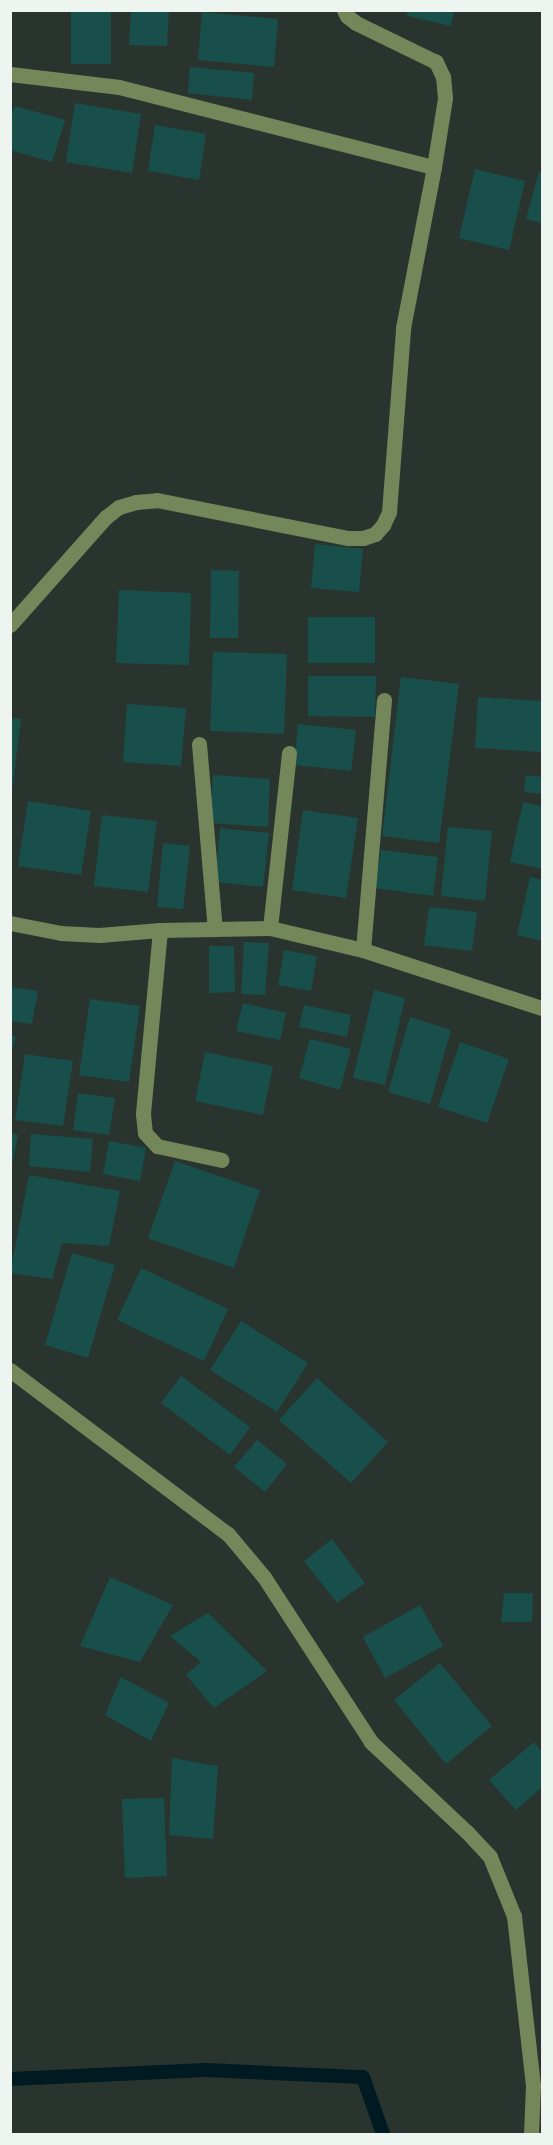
<!DOCTYPE html>
<style>
body{margin:0}
#map{position:relative;width:553px;height:2145px;overflow:hidden;background:#2a342e;font-family:Merriweather,serif}
div>[style]{position:absolute}
.stream>*{height:14px;margin:-7px;padding:0 7px;transform-origin:7px;border-radius:7px;background:#001a21}
.building>*{inset:0;background:#194f4b}
.minor>*{height:15px;margin:-7.5px;padding:0 7.5px;transform-origin:7.5px;border-radius:7.5px;background:#73875a}
span{translate:-50% -50%;white-space:nowrap;text-align:center;line-height:1.15;-webkit-text-stroke:6px #202a24;paint-order:stroke}
.frame{position:absolute;inset:0;border:12px solid #eef4f0;pointer-events:none}
</style>
<div id="map">
<div class="stream">
<i style="left:10px;top:2079px;width:196px;rotate:-2.6deg"></i>
<i style="left:206px;top:2070px;width:157px;rotate:2.6deg"></i>
<i style="left:363px;top:2077px;width:60px;rotate:70.7deg"></i>
</div>
<div class="building">
<i style="clip-path:polygon(71px 10px,111px 10px,111px 64px,71px 64px)"></i>
<i style="clip-path:polygon(131px 10px,169px 10px,167px 46px,129px 45px)"></i>
<i style="clip-path:polygon(408px 10px,454px 10px,451px 26px,407px 16px)"></i>
<i style="clip-path:polygon(202px 12px,278px 19px,274px 67px,198px 60px)"></i>
<i style="clip-path:polygon(190px 67px,254px 73px,252px 100px,188px 93px)"></i>
<i style="clip-path:polygon(75px 103px,141px 114px,132px 173px,66px 162px)"></i>
<i style="clip-path:polygon(15px 106px,65px 120px,52px 162px,10px 150px,10px 120px)"></i>
<i style="clip-path:polygon(155px 125px,206px 134px,199px 180px,148px 171px)"></i>
<i style="clip-path:polygon(475px 169px,525px 181px,509px 250px,459px 238px)"></i>
<i style="clip-path:polygon(539px 172px,542px 173px,542px 223px,526px 219px)"></i>
<i style="clip-path:polygon(315px 544px,363px 549px,359px 592px,311px 588px)"></i>
<i style="clip-path:polygon(211px 570px,239px 571px,238px 638px,210px 638px)"></i>
<i style="clip-path:polygon(119px 590px,191px 593px,189px 665px,116px 663px)"></i>
<i style="clip-path:polygon(308px 617px,375px 617px,375px 663px,308px 663px)"></i>
<i style="clip-path:polygon(213px 652px,287px 654px,284px 734px,210px 731px)"></i>
<i style="clip-path:polygon(308px 676px,376px 676px,375px 717px,308px 716px)"></i>
<i style="clip-path:polygon(401px 677px,459px 684px,439px 843px,382px 836px)"></i>
<i style="clip-path:polygon(478px 697px,542px 701px,542px 752px,475px 748px)"></i>
<i style="clip-path:polygon(127px 704px,186px 708px,181px 766px,123px 762px)"></i>
<i style="clip-path:polygon(10px 718px,21px 719px,12px 791px,10px 791px)"></i>
<i style="clip-path:polygon(298px 724px,356px 730px,351px 771px,294px 765px)"></i>
<i style="clip-path:polygon(213px 775px,270px 779px,268px 827px,210px 823px)"></i>
<i style="clip-path:polygon(526px 775px,542px 777px,542px 794px,524px 792px)"></i>
<i style="clip-path:polygon(28px 801px,91px 811px,81px 875px,18px 866px)"></i>
<i style="clip-path:polygon(523px 802px,542px 806px,542px 869px,510px 862px)"></i>
<i style="clip-path:polygon(303px 810px,358px 818px,346px 898px,292px 890px)"></i>
<i style="clip-path:polygon(102px 815px,157px 821px,148px 892px,94px 886px)"></i>
<i style="clip-path:polygon(448px 827px,492px 831px,485px 901px,441px 896px)"></i>
<i style="clip-path:polygon(220px 828px,269px 833px,263px 887px,215px 882px)"></i>
<i style="clip-path:polygon(163px 843px,190px 846px,183px 909px,157px 907px)"></i>
<i style="clip-path:polygon(381px 850px,438px 857px,433px 896px,375px 888px)"></i>
<i style="clip-path:polygon(530px 877px,542px 880px,542px 941px,517px 935px)"></i>
<i style="clip-path:polygon(429px 907px,477px 912px,472px 951px,424px 945px)"></i>
<i style="clip-path:polygon(244px 942px,269px 943px,265px 995px,241px 994px)"></i>
<i style="clip-path:polygon(209px 946px,234px 946px,235px 992px,209px 993px)"></i>
<i style="clip-path:polygon(284px 950px,317px 956px,311px 991px,278px 985px)"></i>
<i style="clip-path:polygon(10px 987px,38px 991px,32px 1024px,10px 1021px)"></i>
<i style="clip-path:polygon(374px 990px,405px 998px,385px 1085px,353px 1078px)"></i>
<i style="clip-path:polygon(90px 999px,140px 1006px,129px 1082px,79px 1075px)"></i>
<i style="clip-path:polygon(243px 1003px,286px 1013px,280px 1040px,236px 1031px)"></i>
<i style="clip-path:polygon(304px 1005px,351px 1015px,347px 1037px,299px 1027px)"></i>
<i style="clip-path:polygon(410px 1017px,451px 1030px,430px 1104px,388px 1092px)"></i>
<i style="clip-path:polygon(10px 1035px,16px 1036px,11px 1055px,10px 1055px)"></i>
<i style="clip-path:polygon(310px 1039px,351px 1049px,340px 1090px,299px 1078px)"></i>
<i style="clip-path:polygon(460px 1042px,509px 1059px,487px 1123px,438px 1107px)"></i>
<i style="clip-path:polygon(205px 1052px,273px 1066px,263px 1115px,195px 1101px)"></i>
<i style="clip-path:polygon(25px 1054px,73px 1061px,63px 1126px,15px 1120px)"></i>
<i style="clip-path:polygon(78px 1093px,115px 1098px,109px 1135px,73px 1130px)"></i>
<i style="clip-path:polygon(10px 1133px,18px 1135px,12px 1165px,10px 1165px)"></i>
<i style="clip-path:polygon(31px 1134px,93px 1139px,90px 1172px,29px 1166px)"></i>
<i style="clip-path:polygon(109px 1141px,146px 1148px,140px 1181px,103px 1174px)"></i>
<i style="clip-path:polygon(175px 1161px,260px 1190px,234px 1268px,148px 1238px)"></i>
<i style="clip-path:polygon(29px 1175px,120px 1191px,109px 1246px,62px 1243px,52px 1279px,10px 1273px)"></i>
<i style="clip-path:polygon(72px 1253px,115px 1265px,88px 1358px,45px 1345px)"></i>
<i style="clip-path:polygon(141px 1268px,228px 1309px,204px 1361px,117px 1320px)"></i>
<i style="clip-path:polygon(241px 1321px,308px 1363px,277px 1412px,210px 1370px)"></i>
<i style="clip-path:polygon(181px 1376px,250px 1427px,230px 1455px,161px 1403px)"></i>
<i style="clip-path:polygon(317px 1378px,388px 1442px,351px 1483px,279px 1420px)"></i>
<i style="clip-path:polygon(257px 1440px,287px 1464px,265px 1492px,234px 1467px)"></i>
<i style="clip-path:polygon(332px 1539px,365px 1583px,337px 1603px,304px 1561px)"></i>
<i style="clip-path:polygon(110px 1577px,173px 1605px,140px 1662px,80px 1646px)"></i>
<i style="clip-path:polygon(504px 1593px,533px 1593px,532px 1622px,501px 1622px)"></i>
<i style="clip-path:polygon(420px 1605px,443px 1646px,385px 1678px,363px 1637px)"></i>
<i style="clip-path:polygon(208px 1613px,267px 1671px,214px 1708px,186px 1675px,201px 1662px,170px 1636px)"></i>
<i style="clip-path:polygon(440px 1663px,492px 1726px,446px 1764px,394px 1700px)"></i>
<i style="clip-path:polygon(121px 1677px,169px 1703px,151px 1741px,105px 1715px)"></i>
<i style="clip-path:polygon(534px 1742px,542px 1752px,542px 1787px,516px 1810px,489px 1780px)"></i>
<i style="clip-path:polygon(172px 1758px,218px 1766px,213px 1839px,169px 1835px)"></i>
<i style="clip-path:polygon(164px 1798px,167px 1876px,125px 1878px,122px 1799px)"></i>
</div>
<div class="minor">
<i style="left:10px;top:74px;width:110px;rotate:6.8deg"></i>
<i style="left:119px;top:87px;width:325px;rotate:14.3deg"></i>
<i style="left:10px;top:625px;width:144px;rotate:-48.4deg"></i>
<i style="left:106px;top:517px;width:16px;rotate:-38deg"></i>
<i style="left:119px;top:507px;width:18px;rotate:-16deg"></i>
<i style="left:136px;top:502px;width:21px;rotate:-5deg"></i>
<i style="left:157px;top:500px;width:195px;rotate:11.3deg"></i>
<i style="left:348px;top:538px;width:15px"></i>
<i style="left:363px;top:538px;width:13px;rotate:-18deg"></i>
<i style="left:375px;top:534px;width:12px;rotate:-48deg"></i>
<i style="left:383px;top:525px;width:14px;rotate:-65deg"></i>
<i style="left:389px;top:512px;width:185px;rotate:-85.6deg"></i>
<i style="left:403px;top:328px;width:164px;rotate:-79.1deg"></i>
<i style="left:434px;top:167px;width:70px;rotate:-80.9deg"></i>
<i style="left:445px;top:98px;width:21px;rotate:-95deg"></i>
<i style="left:443px;top:77px;width:17px;rotate:-115deg"></i>
<i style="left:436px;top:62px;width:89px;rotate:-154deg"></i>
<i style="left:356px;top:23px;width:11px;rotate:-142deg"></i>
<i style="left:347px;top:16px;width:7px;rotate:-117deg"></i>
<i style="left:199px;top:744px;width:186px;rotate:85.1deg"></i>
<i style="left:10px;top:923px;width:52px;rotate:11.1deg"></i>
<i style="left:61px;top:933px;width:38px;rotate:3deg"></i>
<i style="left:99px;top:935px;width:61px;rotate:-4.7deg"></i>
<i style="left:160px;top:930px;width:110px;rotate:-1deg"></i>
<i style="left:270px;top:928px;width:96px;rotate:13.3deg"></i>
<i style="left:363px;top:950px;width:188px;rotate:18deg"></i>
<i style="left:270px;top:928px;width:176px;rotate:-83.8deg"></i>
<i style="left:160px;top:930px;width:185px;rotate:95.3deg"></i>
<i style="left:143px;top:1114px;width:19px;rotate:84deg"></i>
<i style="left:145px;top:1133px;width:18px;rotate:47deg"></i>
<i style="left:157px;top:1146px;width:66px;rotate:12.2deg"></i>
<i style="left:363px;top:950px;width:251px;rotate:-85.2deg"></i>
<i style="left:10px;top:1370px;width:273px;rotate:37deg"></i>
<i style="left:228px;top:1534px;width:56px;rotate:50.1deg"></i>
<i style="left:264px;top:1577px;width:197px;rotate:57deg"></i>
<i style="left:371px;top:1742px;width:132px;rotate:43.2deg"></i>
<i style="left:467px;top:1832px;width:34px;rotate:47deg"></i>
<i style="left:490px;top:1857px;width:64px;rotate:67.9deg"></i>
<i style="left:514px;top:1916px;width:170px;rotate:83.6deg"></i>
<i style="left:533px;top:2085px;width:49px;rotate:92.3deg"></i>
</div>
<div class="frame"></div>
</div>
